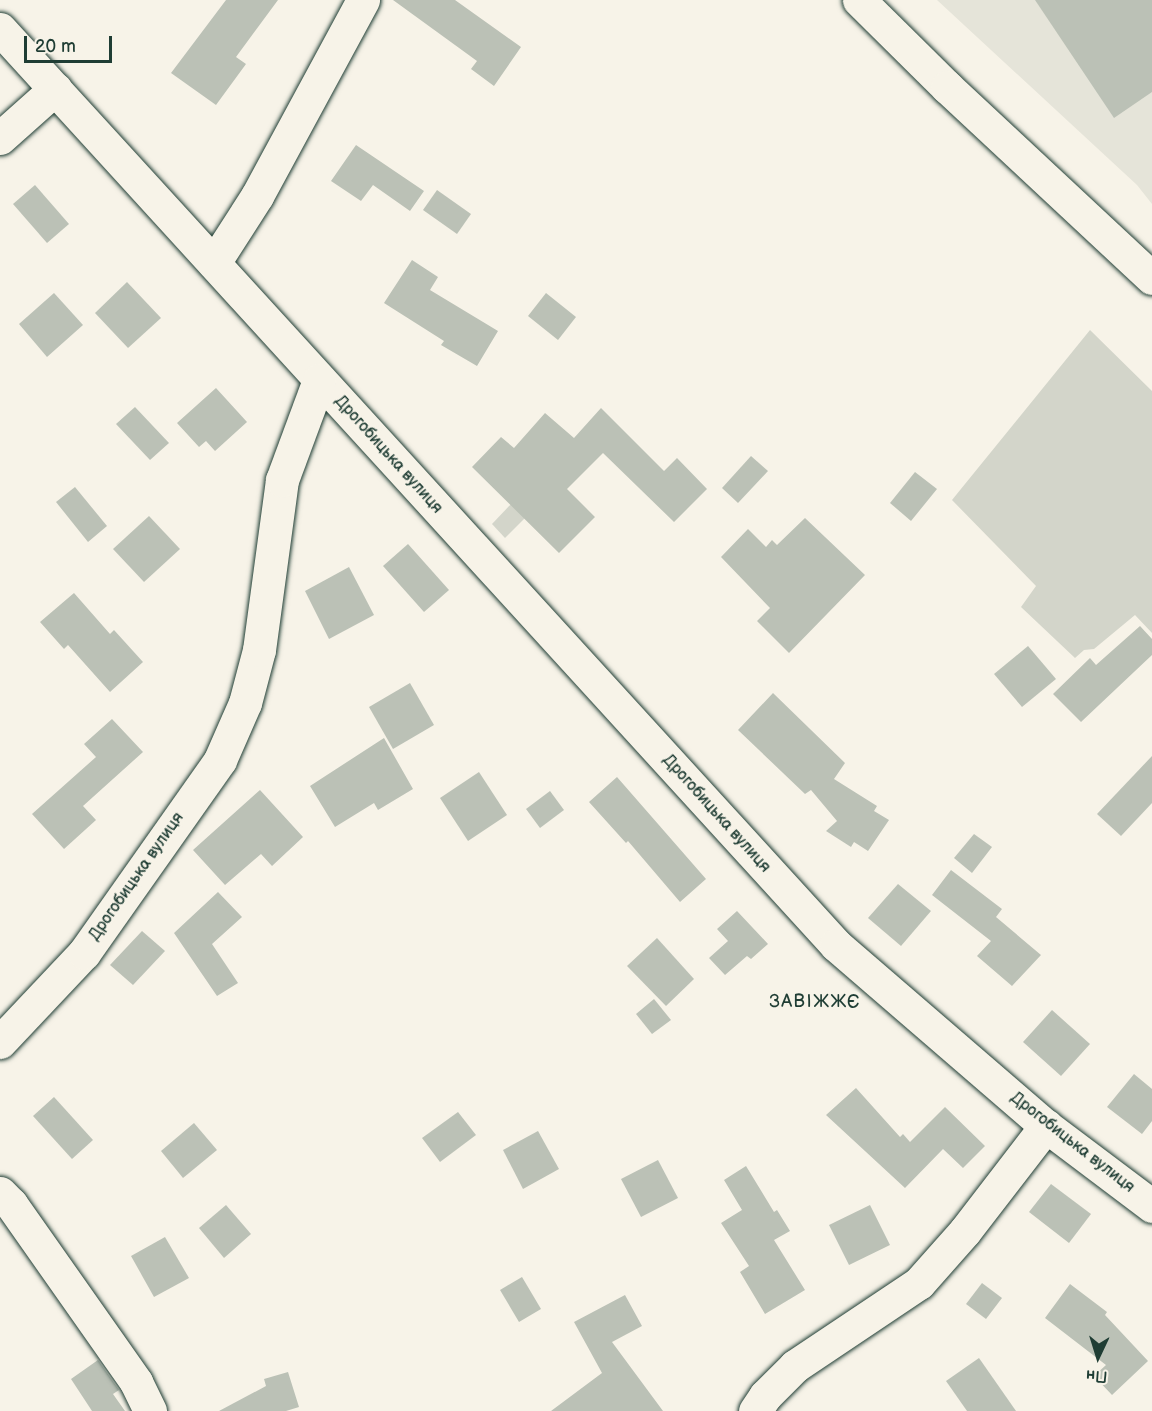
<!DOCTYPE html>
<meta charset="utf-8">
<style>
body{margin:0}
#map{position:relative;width:1152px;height:1411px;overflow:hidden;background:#f7f3e8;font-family:"Balsamiq Sans",sans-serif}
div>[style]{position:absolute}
.built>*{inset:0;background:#e5e4d9}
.green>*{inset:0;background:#d3d5ca}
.building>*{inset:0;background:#bbc1b6}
.roads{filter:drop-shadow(0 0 2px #1f3d34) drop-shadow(0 0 2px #1f3d34)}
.minor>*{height:33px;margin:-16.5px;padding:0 16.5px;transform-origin:16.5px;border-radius:16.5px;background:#f7f3e8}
span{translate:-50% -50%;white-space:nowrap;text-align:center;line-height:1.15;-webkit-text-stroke:6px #f7f3e8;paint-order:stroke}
.street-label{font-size:16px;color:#1f3d34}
.neighbourhood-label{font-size:18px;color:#1f3d34;letter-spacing:1.5px}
.north{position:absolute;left:1068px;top:1327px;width:60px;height:60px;-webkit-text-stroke:4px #f7f3e8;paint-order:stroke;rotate:184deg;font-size:16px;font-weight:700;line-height:24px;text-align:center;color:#1f3d34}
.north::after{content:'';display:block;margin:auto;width:21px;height:27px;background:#1f3d34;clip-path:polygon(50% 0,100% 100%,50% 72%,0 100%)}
.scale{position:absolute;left:24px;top:36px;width:88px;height:27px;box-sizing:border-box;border:3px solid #1f3d34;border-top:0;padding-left:8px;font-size:18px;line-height:21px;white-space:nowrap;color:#1f3d34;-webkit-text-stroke:4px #f7f3e8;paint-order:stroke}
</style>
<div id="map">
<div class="built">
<i style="clip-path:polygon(937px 0,1152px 0,1152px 204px,1137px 185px)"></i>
</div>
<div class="green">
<i style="clip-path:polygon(1090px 330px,1152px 391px,1152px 633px,1135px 615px,1094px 649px,1084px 650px,1075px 658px,1021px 607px,1036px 586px,952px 500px)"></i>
<i style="clip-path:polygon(549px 464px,564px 479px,505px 538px,492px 524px)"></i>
</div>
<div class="building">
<i style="clip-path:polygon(226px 0,278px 0,236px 57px,246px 64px,216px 105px,171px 73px)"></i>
<i style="clip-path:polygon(393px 0,455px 0,521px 47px,494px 86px,471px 69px,477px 61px)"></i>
<i style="clip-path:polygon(1035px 0,1152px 0,1152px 92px,1114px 118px)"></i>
<i style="clip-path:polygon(356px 145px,424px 191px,410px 211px,373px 185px,361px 201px,331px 181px)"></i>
<i style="clip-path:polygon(35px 185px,69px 224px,47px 243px,13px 204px)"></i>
<i style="clip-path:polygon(437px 190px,471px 214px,457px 234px,423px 210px)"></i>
<i style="clip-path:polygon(412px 260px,438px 277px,430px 290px,498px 331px,477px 366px,441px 345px,444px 341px,384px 303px)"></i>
<i style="clip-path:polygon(127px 282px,161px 318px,128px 348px,95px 313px)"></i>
<i style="clip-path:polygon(54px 293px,83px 325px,47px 357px,19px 324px)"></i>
<i style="clip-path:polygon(546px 293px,576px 317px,558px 340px,528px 316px)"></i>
<i style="clip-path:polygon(216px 388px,247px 422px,215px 451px,206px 441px,199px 447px,177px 423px)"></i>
<i style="clip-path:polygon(135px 407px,169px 443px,150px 460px,116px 424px)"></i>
<i style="clip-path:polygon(601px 408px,664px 471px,677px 458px,707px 489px,674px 522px,603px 453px,567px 489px,595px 517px,559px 553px,472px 467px,501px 437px,514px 448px,545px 413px,574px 438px)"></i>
<i style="clip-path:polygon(751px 456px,768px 471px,738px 503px,722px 488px)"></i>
<i style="clip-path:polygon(915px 472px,937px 489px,911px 521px,890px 503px)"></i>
<i style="clip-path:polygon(75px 487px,107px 526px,88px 542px,56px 502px)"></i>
<i style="clip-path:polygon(149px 516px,180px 549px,144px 582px,113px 549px)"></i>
<i style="clip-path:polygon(805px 518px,865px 575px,789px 653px,757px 621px,770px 608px,721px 557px,748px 529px,766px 547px,772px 540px,777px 545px)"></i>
<i style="clip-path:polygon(408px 544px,449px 590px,424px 612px,383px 566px)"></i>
<i style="clip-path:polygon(349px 567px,374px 615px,329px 639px,305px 591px)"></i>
<i style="clip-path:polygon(74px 593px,110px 634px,114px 630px,143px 662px,110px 692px,68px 645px,64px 649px,40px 622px)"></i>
<i style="clip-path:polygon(1140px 626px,1152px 639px,1152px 655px,1081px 722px,1053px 694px,1090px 658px,1096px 665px)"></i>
<i style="clip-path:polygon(1028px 646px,1056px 679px,1022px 707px,994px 674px)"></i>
<i style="clip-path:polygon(410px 683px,434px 725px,393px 749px,369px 707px)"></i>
<i style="clip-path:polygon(773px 693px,845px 763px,834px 779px,877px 806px,874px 811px,889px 820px,868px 851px,854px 842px,851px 847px,826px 831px,837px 821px,811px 790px,805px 794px,738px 730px)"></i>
<i style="clip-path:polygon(112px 719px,143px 752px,83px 806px,96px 820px,64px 849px,32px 814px,96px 757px,84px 744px)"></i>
<i style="clip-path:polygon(384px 738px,413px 789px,378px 810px,374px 803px,335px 827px,310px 786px)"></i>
<i style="clip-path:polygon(1152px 756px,1152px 803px,1121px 836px,1097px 814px)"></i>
<i style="clip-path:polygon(479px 772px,507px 815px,468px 841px,440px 798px)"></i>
<i style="clip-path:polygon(617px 777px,706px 879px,680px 902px,628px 841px,626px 843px,589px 802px)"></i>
<i style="clip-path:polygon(260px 790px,303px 837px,272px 866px,261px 854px,225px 885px,193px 850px)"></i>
<i style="clip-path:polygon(550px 791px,564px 810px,540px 828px,526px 809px)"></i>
<i style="clip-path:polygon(974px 834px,992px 847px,972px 873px,954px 858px)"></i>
<i style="clip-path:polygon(951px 870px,1002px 909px,996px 917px,1041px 955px,1012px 986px,977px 956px,991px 941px,932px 895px)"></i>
<i style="clip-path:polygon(898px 884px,931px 911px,901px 946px,868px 918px)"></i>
<i style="clip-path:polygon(218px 892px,242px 917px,212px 944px,238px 983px,217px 996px,174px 933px)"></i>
<i style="clip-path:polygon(737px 911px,768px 944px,751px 959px,747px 956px,725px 975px,709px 958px,728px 941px,717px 929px)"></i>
<i style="clip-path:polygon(142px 931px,165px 951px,133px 985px,110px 965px)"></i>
<i style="clip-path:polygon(657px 938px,694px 979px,666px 1006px,627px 966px)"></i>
<i style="clip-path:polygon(654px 999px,671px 1020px,652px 1034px,636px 1014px)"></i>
<i style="clip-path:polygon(1052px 1010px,1090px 1044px,1061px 1076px,1023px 1042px)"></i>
<i style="clip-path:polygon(1134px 1074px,1152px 1089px,1152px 1121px,1142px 1134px,1107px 1107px)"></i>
<i style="clip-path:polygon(856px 1088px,900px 1137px,903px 1134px,910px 1142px,945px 1107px,985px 1146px,963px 1168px,943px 1149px,905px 1188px,826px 1115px)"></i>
<i style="clip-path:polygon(54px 1097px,93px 1140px,72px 1159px,33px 1116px)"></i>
<i style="clip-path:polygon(458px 1112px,476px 1135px,440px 1162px,422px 1138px)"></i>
<i style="clip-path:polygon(194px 1123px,217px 1150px,183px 1178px,161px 1151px)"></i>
<i style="clip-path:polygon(538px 1131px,559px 1169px,523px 1189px,503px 1150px)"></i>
<i style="clip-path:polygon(658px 1160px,678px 1198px,641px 1217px,621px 1179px)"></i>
<i style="clip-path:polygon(746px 1166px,774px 1212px,777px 1210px,790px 1231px,774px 1240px,805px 1290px,765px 1314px,740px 1272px,749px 1266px,721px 1223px,742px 1210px,724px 1180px)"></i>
<i style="clip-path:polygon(1051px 1184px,1091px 1214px,1069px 1243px,1029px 1212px)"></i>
<i style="clip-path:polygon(226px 1205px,251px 1234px,224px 1258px,199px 1228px)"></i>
<i style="clip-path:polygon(870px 1205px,890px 1245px,849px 1265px,829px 1225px)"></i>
<i style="clip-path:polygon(165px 1237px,189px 1278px,154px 1297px,131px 1256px)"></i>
<i style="clip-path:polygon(522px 1277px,541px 1309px,519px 1322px,500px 1290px)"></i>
<i style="clip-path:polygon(982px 1283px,1002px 1298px,986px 1319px,966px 1304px)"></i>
<i style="clip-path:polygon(1070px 1284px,1107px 1312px,1105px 1315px,1148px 1361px,1112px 1395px,1094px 1376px,1106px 1365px,1045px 1318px)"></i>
<i style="clip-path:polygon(625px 1295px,642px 1326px,612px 1342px,663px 1411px,551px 1411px,602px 1373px,574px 1322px)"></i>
<i style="clip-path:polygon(979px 1358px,1016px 1411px,967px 1411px,946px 1381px)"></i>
<i style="clip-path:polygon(98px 1360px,119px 1390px,113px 1394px,125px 1411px,92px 1411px,71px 1379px)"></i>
<i style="clip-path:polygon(288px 1372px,299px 1407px,286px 1411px,219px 1411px,266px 1386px,264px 1379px)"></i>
</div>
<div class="roads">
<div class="minor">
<i style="left:859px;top:0;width:124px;rotate:44.7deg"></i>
<i style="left:947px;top:87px;width:280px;rotate:43deg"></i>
<i style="left:0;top:29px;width:1240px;rotate:47.61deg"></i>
<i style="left:836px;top:945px;width:277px;rotate:40.8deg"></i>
<i style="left:1046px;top:1126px;width:133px;rotate:37deg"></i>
<i style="left:0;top:138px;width:74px;rotate:-41.7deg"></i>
<i style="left:214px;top:263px;width:80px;rotate:-57.3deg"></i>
<i style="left:257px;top:196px;width:223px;rotate:-61.6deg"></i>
<i style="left:0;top:1042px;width:122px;rotate:-46.7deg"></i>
<i style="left:84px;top:953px;width:236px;rotate:-54.8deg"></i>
<i style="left:220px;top:760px;width:62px;rotate:-66.3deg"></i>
<i style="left:245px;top:703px;width:55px;rotate:-75.2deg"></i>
<i style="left:259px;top:650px;width:172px;rotate:-82.3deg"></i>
<i style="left:282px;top:480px;width:107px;rotate:-69.7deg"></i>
<i style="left:0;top:1193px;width:16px;rotate:45deg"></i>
<i style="left:11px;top:1204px;width:218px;rotate:54.9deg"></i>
<i style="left:136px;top:1382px;width:32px;rotate:64deg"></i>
<i style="left:755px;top:1411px;width:18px;rotate:-56deg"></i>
<i style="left:765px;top:1396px;width:42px;rotate:-45deg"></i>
<i style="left:795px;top:1366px;width:149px;rotate:-33.8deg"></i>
<i style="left:919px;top:1283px;width:69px;rotate:-48.5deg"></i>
<i style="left:965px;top:1231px;width:133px;rotate:-52.4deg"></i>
</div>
</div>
<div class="street-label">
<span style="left:388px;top:455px;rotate:48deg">Дрогобицька вулиця</span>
<span style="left:716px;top:814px;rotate:48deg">Дрогобицька вулиця</span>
<span style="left:137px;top:877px;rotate:-55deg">Дрогобицька вулиця</span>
<span style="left:1072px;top:1143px;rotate:38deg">Дрогобицька вулиця</span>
</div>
<div class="neighbourhood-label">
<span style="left:815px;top:1002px">ЗАВІЖЖЄ</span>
</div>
<div class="north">Пн</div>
<div class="scale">20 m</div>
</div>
